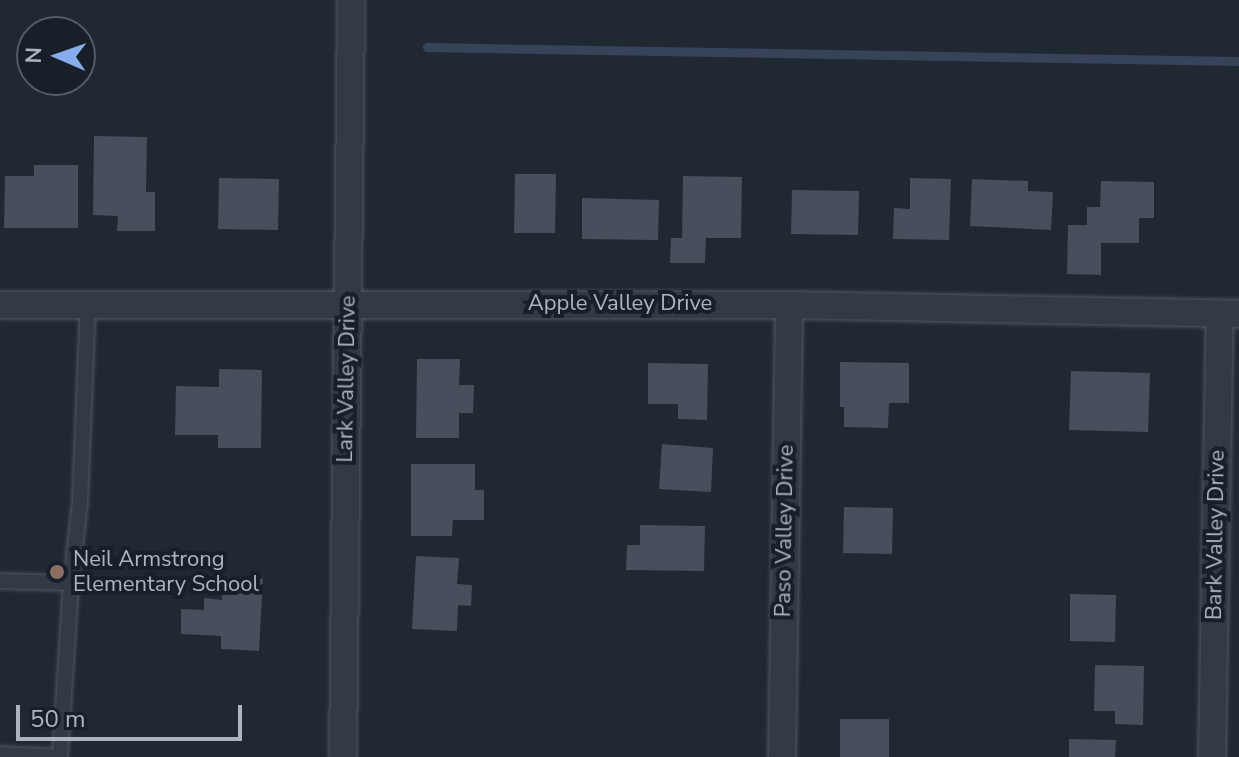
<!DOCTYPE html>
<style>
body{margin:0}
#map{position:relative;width:1239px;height:757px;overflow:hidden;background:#202832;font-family:"Nunito Sans",sans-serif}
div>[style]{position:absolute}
.stream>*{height:9px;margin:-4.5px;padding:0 4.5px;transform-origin:4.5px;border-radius:4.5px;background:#364358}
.building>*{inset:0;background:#474f5c}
.roads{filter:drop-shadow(0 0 2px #515762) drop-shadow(0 0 2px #515762)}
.lane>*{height:14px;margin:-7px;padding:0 7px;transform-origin:7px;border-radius:7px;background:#333a43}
.street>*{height:26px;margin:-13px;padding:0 13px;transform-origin:13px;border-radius:13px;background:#333a43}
.dots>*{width:22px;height:22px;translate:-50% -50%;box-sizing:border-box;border:4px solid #191f28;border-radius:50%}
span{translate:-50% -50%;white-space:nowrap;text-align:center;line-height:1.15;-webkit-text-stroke:8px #191f28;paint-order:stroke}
.street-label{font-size:22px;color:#adb4c1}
.poi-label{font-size:22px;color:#adb4c1}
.left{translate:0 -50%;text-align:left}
.north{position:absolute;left:16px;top:16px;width:80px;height:80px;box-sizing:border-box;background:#191f28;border:2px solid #545b65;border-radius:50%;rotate:272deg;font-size:22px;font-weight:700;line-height:32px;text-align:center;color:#adb4c1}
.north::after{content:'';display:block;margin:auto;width:28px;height:36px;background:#87adec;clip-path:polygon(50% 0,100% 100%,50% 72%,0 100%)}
.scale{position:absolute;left:16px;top:705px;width:226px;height:36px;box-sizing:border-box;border:4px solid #adb4c1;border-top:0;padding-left:10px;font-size:24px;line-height:28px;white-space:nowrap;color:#adb4c1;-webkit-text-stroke:6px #191f28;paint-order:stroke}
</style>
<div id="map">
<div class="stream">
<i style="left:427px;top:47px;width:812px;rotate:0.99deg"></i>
</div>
<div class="building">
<i style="clip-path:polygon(94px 136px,147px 137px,146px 192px,155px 192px,155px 231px,117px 231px,118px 216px,93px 215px)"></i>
<i style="clip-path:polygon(34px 165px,78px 165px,78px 228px,4px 228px,5px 176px,34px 176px)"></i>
<i style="clip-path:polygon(515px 174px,556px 174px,555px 233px,514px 233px)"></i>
<i style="clip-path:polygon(683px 176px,742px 177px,741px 238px,706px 238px,705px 263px,670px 263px,671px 238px,682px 238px)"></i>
<i style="clip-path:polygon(219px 178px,279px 179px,278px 230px,218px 229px)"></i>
<i style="clip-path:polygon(910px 178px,951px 179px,949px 240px,893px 239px,894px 208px,910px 209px)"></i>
<i style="clip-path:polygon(972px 179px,1028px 181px,1028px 191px,1053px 192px,1051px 230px,970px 226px)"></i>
<i style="clip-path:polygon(1101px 181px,1154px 182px,1154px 218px,1139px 218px,1139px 243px,1101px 243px,1101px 275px,1067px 274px,1068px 225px,1087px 225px,1087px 207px,1100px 207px)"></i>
<i style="clip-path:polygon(792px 190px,859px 191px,858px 235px,791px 234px)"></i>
<i style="clip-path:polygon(582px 198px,659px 200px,658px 240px,582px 239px)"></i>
<i style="clip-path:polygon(417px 359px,460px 359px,459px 385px,474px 385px,473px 413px,459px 413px,459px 438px,416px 438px)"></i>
<i style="clip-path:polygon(840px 362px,909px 363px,909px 403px,889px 403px,888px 428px,844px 427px,844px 407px,840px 407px)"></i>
<i style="clip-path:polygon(648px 363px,708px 364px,707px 420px,678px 419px,678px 404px,648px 404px)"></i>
<i style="clip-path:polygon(219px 369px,262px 370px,261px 448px,218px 448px,218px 435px,175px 435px,176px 386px,219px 387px)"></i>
<i style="clip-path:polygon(1071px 371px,1150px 373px,1148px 432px,1069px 430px)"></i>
<i style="clip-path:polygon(662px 444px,713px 448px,711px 492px,659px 489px)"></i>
<i style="clip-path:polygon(411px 464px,475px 464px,475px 490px,484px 490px,484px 520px,453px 520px,452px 536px,411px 536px)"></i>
<i style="clip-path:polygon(844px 507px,893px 508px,892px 554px,843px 553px)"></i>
<i style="clip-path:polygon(640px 525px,705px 526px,704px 571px,626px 570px,627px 545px,640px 545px)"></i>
<i style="clip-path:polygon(416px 556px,459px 558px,457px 584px,472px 585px,471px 606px,458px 605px,457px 631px,412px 629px)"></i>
<i style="clip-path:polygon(223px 577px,263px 579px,259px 651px,221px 649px,221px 636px,181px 634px,181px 609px,204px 610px,204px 598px,222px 600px)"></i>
<i style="clip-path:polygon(1070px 594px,1116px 595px,1115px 642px,1070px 641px)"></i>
<i style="clip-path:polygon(1095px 665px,1144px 666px,1143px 725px,1115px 724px,1115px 711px,1094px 711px)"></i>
<i style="clip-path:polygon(840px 719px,889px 719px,889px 757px,840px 757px)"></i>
<i style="clip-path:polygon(1069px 739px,1116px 740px,1115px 757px,1069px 757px)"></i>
</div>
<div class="roads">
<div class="lane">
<i style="left:0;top:581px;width:71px;rotate:1.6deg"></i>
<i style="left:71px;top:583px;width:81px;rotate:-83.7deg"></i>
<i style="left:80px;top:502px;width:197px;rotate:-87.7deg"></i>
<i style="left:0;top:754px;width:60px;rotate:2.9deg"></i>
<i style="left:60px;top:757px;width:174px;rotate:-86.4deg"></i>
</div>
<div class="street">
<i style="left:0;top:305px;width:789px"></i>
<i style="left:789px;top:305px;width:450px;rotate:1.1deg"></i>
<i style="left:343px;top:757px;width:757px;rotate:-89.39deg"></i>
<i style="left:782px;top:757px;width:452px;rotate:-89.1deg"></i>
<i style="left:1212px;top:757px;width:443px;rotate:-89deg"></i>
</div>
</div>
<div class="dots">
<i style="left:57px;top:572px;background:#8d6e63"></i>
</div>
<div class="street-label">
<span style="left:620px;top:304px">Apple Valley Drive</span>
<span style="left:347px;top:379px;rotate:-89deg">Lark Valley Drive</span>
<span style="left:785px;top:531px;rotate:-89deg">Paso Valley Drive</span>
<span style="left:1216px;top:535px;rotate:-89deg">Bark Valley Drive</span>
</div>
<div class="poi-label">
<span class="left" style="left:73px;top:572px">Neil Armstrong<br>Elementary School</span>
</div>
<div class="north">N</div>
<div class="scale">50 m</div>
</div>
